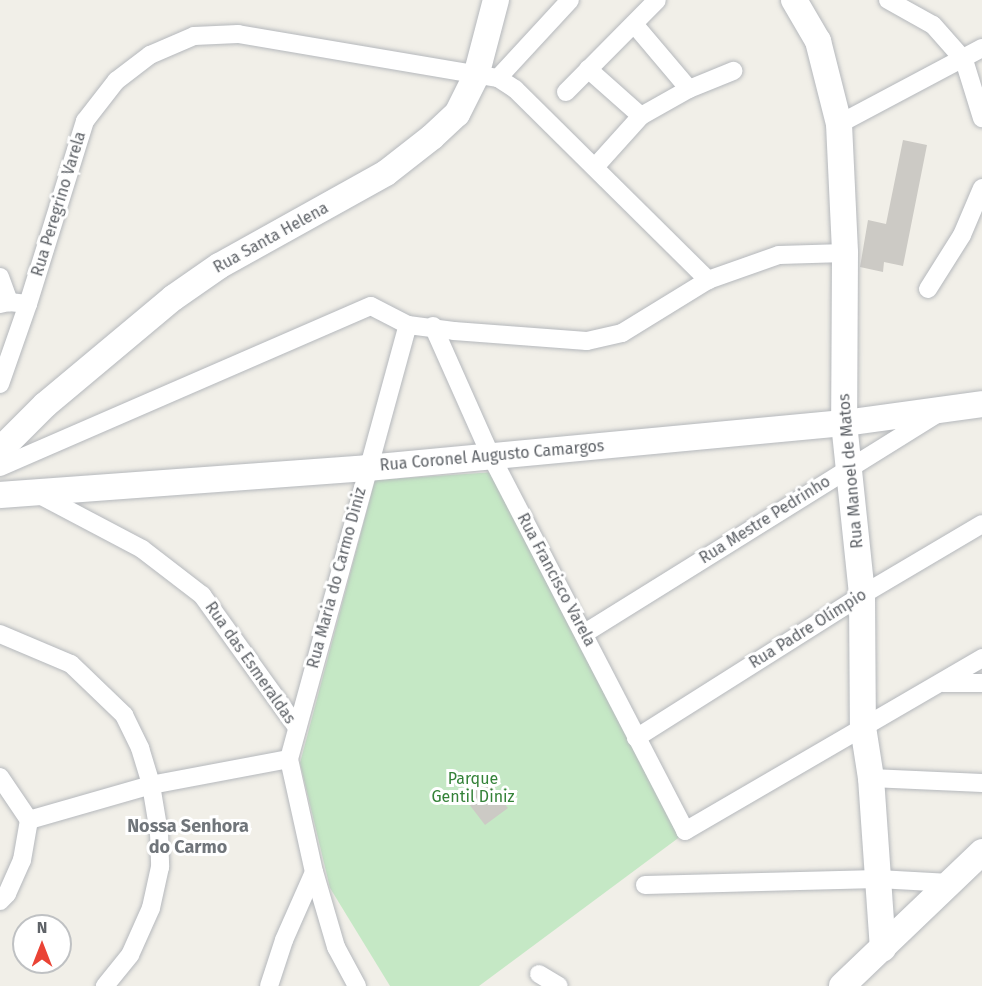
<!DOCTYPE html>
<meta charset="utf-8">
<style>
body{margin:0}
#map{position:relative;width:982px;height:986px;overflow:hidden;background:#f1efe8;font-family:"Fira Sans",sans-serif}
div>[style]{position:absolute}
.green>*{inset:0;background:#c5e8c5}
.building>*{inset:0;background:#cccac5}
.roads{filter:drop-shadow(0 0 2px #b5b8bc) drop-shadow(0 0 2px #b5b8bc)}
.street>*{height:18px;margin:-9px;padding:0 9px;transform-origin:9px;border-radius:9px;background:#fff}
.secondary>*{height:26px;margin:-13px;padding:0 13px;transform-origin:13px;border-radius:13px;background:#fff}
span{translate:-50% -50%;white-space:nowrap;text-align:center;line-height:1.15;-webkit-text-stroke:6px #fff;paint-order:stroke}
.street-label{font-size:16px;color:#5f6368}
.park-label{font-size:16px;color:#348238}
.neighbourhood-label{font-size:18px;color:#70757a;font-weight:700}
.north{position:absolute;left:12px;top:914px;width:60px;height:60px;box-sizing:border-box;background:#fff;border:2px solid #bfc1c3;border-radius:50%;rotate:0deg;font-size:16px;font-weight:700;line-height:24px;text-align:center;color:#5f6368}
.north::after{content:'';display:block;margin:auto;width:21px;height:27px;background:#ea4335;clip-path:polygon(50% 0,100% 100%,50% 72%,0 100%)}
</style>
<div id="map">
<div class="green">
<i style="clip-path:polygon(495px 472px,681px 836px,479px 986px,390px 986px,330px 888px,300px 763px,375px 480px)"></i>
</div>
<div class="building">
<i style="clip-path:polygon(903px 140px,927px 145px,903px 266px,884px 262px,883px 272px,860px 267px,868px 220px,886px 224px)"></i>
<i style="clip-path:polygon(484px 778px,508px 808px,485px 825px,462px 795px)"></i>
</div>
<div class="roads">
<div class="street">
<i style="left:888px;top:0;width:51px;rotate:29.1deg"></i>
<i style="left:933px;top:25px;width:47px;rotate:48.5deg"></i>
<i style="left:964px;top:60px;width:61px;rotate:72.8deg"></i>
<i style="left:634px;top:24px;width:85px;rotate:49.8deg"></i>
<i style="left:588px;top:69px;width:71px;rotate:41.6deg"></i>
<i style="left:498px;top:78px;width:106px;rotate:-47.3deg"></i>
<i style="left:566px;top:92px;width:129px;rotate:-45.3deg"></i>
<i style="left:839px;top:124px;width:162px;rotate:-28deg"></i>
<i style="left:595px;top:167px;width:69px;rotate:-48deg"></i>
<i style="left:641px;top:116px;width:55px;rotate:-29.4deg"></i>
<i style="left:689px;top:89px;width:48px;rotate:-22.2deg"></i>
<i style="left:0;top:277px;width:27px;rotate:70deg"></i>
<i style="left:928px;top:289px;width:64px;rotate:-57.8deg"></i>
<i style="left:962px;top:235px;width:51px;rotate:-66.9deg"></i>
<i style="left:0;top:304px;width:9px;rotate:-13deg"></i>
<i style="left:9px;top:302px;width:19px;rotate:6deg"></i>
<i style="left:433px;top:326px;width:142px;rotate:66deg"></i>
<i style="left:491px;top:456px;width:422px;rotate:62.6deg"></i>
<i style="left:685px;top:831px;width:344px;rotate:-30.2deg"></i>
<i style="left:0;top:384px;width:85px;rotate:-70.7deg"></i>
<i style="left:28px;top:304px;width:192px;rotate:-72.7deg"></i>
<i style="left:85px;top:121px;width:51px;rotate:-52.2deg"></i>
<i style="left:116px;top:81px;width:43px;rotate:-37.4deg"></i>
<i style="left:150px;top:55px;width:48px;rotate:-23.4deg"></i>
<i style="left:194px;top:36px;width:44px;rotate:-2.6deg"></i>
<i style="left:238px;top:34px;width:264px;rotate:9.6deg"></i>
<i style="left:498px;top:78px;width:20px;rotate:33deg"></i>
<i style="left:515px;top:89px;width:272px;rotate:44.7deg"></i>
<i style="left:0;top:467px;width:404px;rotate:-23.5deg"></i>
<i style="left:371px;top:306px;width:42px;rotate:27.2deg"></i>
<i style="left:408px;top:325px;width:46px;rotate:7.4deg"></i>
<i style="left:454px;top:331px;width:133px;rotate:4.3deg"></i>
<i style="left:587px;top:341px;width:36px;rotate:-13deg"></i>
<i style="left:622px;top:333px;width:101px;rotate:-31.6deg"></i>
<i style="left:708px;top:280px;width:75px;rotate:-19.4deg"></i>
<i style="left:779px;top:255px;width:66px;rotate:-1.7deg"></i>
<i style="left:36px;top:493px;width:120px;rotate:27.8deg"></i>
<i style="left:142px;top:549px;width:76px;rotate:37.5deg"></i>
<i style="left:202px;top:595px;width:163px;rotate:54.3deg"></i>
<i style="left:585px;top:633px;width:417px;rotate:-31.9deg"></i>
<i style="left:0;top:634px;width:77px;rotate:22.9deg"></i>
<i style="left:71px;top:664px;width:74px;rotate:43.9deg"></i>
<i style="left:124px;top:715px;width:37px;rotate:64deg"></i>
<i style="left:140px;top:748px;width:39px;rotate:73deg"></i>
<i style="left:151px;top:785px;width:49px;rotate:80.5deg"></i>
<i style="left:159px;top:833px;width:34px;rotate:88deg"></i>
<i style="left:160px;top:867px;width:42px;rotate:102.4deg"></i>
<i style="left:151px;top:908px;width:51px;rotate:114.1deg"></i>
<i style="left:130px;top:955px;width:40px;rotate:129deg"></i>
<i style="left:943px;top:683px;width:39px"></i>
<i style="left:636px;top:738px;width:267px;rotate:-32.3deg"></i>
<i style="left:862px;top:595px;width:139px;rotate:-30.6deg"></i>
<i style="left:0;top:777px;width:52px;rotate:56deg"></i>
<i style="left:29px;top:820px;width:41px;rotate:99.9deg"></i>
<i style="left:22px;top:860px;width:37px;rotate:114deg"></i>
<i style="left:7px;top:894px;width:10px;rotate:135deg"></i>
<i style="left:871px;top:778px;width:111px;rotate:2.6deg"></i>
<i style="left:29px;top:820px;width:127px;rotate:-16deg"></i>
<i style="left:151px;top:785px;width:140px;rotate:-10.7deg"></i>
<i style="left:645px;top:885px;width:233px;rotate:-1.5deg"></i>
<i style="left:878px;top:879px;width:72px;rotate:3.2deg"></i>
<i style="left:539px;top:974px;width:23px;rotate:31deg"></i>
<i style="left:269px;top:986px;width:48px;rotate:-71.9deg"></i>
<i style="left:284px;top:940px;width:74px;rotate:-66.2deg"></i>
<i style="left:357px;top:986px;width:44px;rotate:-118.3deg"></i>
<i style="left:336px;top:947px;width:78px;rotate:-106.3deg"></i>
<i style="left:314px;top:872px;width:116px;rotate:-102.5deg"></i>
<i style="left:289px;top:759px;width:450px;rotate:-74.7deg"></i>
</div>
<div class="secondary">
<i style="left:794px;top:0;width:48px;rotate:59.7deg"></i>
<i style="left:818px;top:41px;width:86px;rotate:75.8deg"></i>
<i style="left:839px;top:124px;width:129px;rotate:87.3deg"></i>
<i style="left:845px;top:253px;width:170px;rotate:90.3deg"></i>
<i style="left:844px;top:423px;width:173px;rotate:84deg"></i>
<i style="left:862px;top:595px;width:132px;rotate:89.6deg"></i>
<i style="left:863px;top:727px;width:52px;rotate:81.1deg"></i>
<i style="left:871px;top:778px;width:171px;rotate:86deg"></i>
<i style="left:0;top:450px;width:64px;rotate:-45deg"></i>
<i style="left:45px;top:405px;width:167px;rotate:-39.9deg"></i>
<i style="left:173px;top:298px;width:56px;rotate:-34.8deg"></i>
<i style="left:219px;top:266px;width:191px;rotate:-29.1deg"></i>
<i style="left:386px;top:173px;width:58px;rotate:-38deg"></i>
<i style="left:432px;top:137px;width:34px;rotate:-43deg"></i>
<i style="left:457px;top:114px;width:42px;rotate:-63.4deg"></i>
<i style="left:476px;top:76px;width:79px;rotate:-75.3deg"></i>
<i style="left:0;top:495px;width:368px;rotate:-4.2deg"></i>
<i style="left:367px;top:468px;width:479px;rotate:-5.4deg"></i>
<i style="left:844px;top:423px;width:139px;rotate:-7.8deg"></i>
<i style="left:842px;top:986px;width:194px;rotate:-43.7deg"></i>
</div>
</div>
<div class="street-label">
<span style="left:59px;top:204px;rotate:-73deg">Rua Peregrino Varela</span>
<span style="left:271px;top:238px;rotate:-29deg">Rua Santa Helena</span>
<span style="left:492px;top:456px;rotate:-5deg">Rua Coronel Augusto Camargos</span>
<span style="left:851px;top:471px;rotate:-95deg">Rua Manoel de Matos</span>
<span style="left:765px;top:520px;rotate:-32deg">Rua Mestre Pedrinho</span>
<span style="left:337px;top:578px;rotate:-75deg">Rua Maria do Carmo Diniz</span>
<span style="left:556px;top:580px;rotate:62deg">Rua Francisco Varela</span>
<span style="left:808px;top:629px;rotate:-32deg">Rua Padre Olímpio</span>
<span style="left:250px;top:663px;rotate:55deg">Rua das Esmeraldas</span>
</div>
<div class="park-label">
<span style="left:473px;top:788px">Parque<br>Gentil Diniz</span>
</div>
<div class="neighbourhood-label">
<span style="left:188px;top:837px">Nossa Senhora<br>do Carmo</span>
</div>
<div class="north">N</div>
</div>
